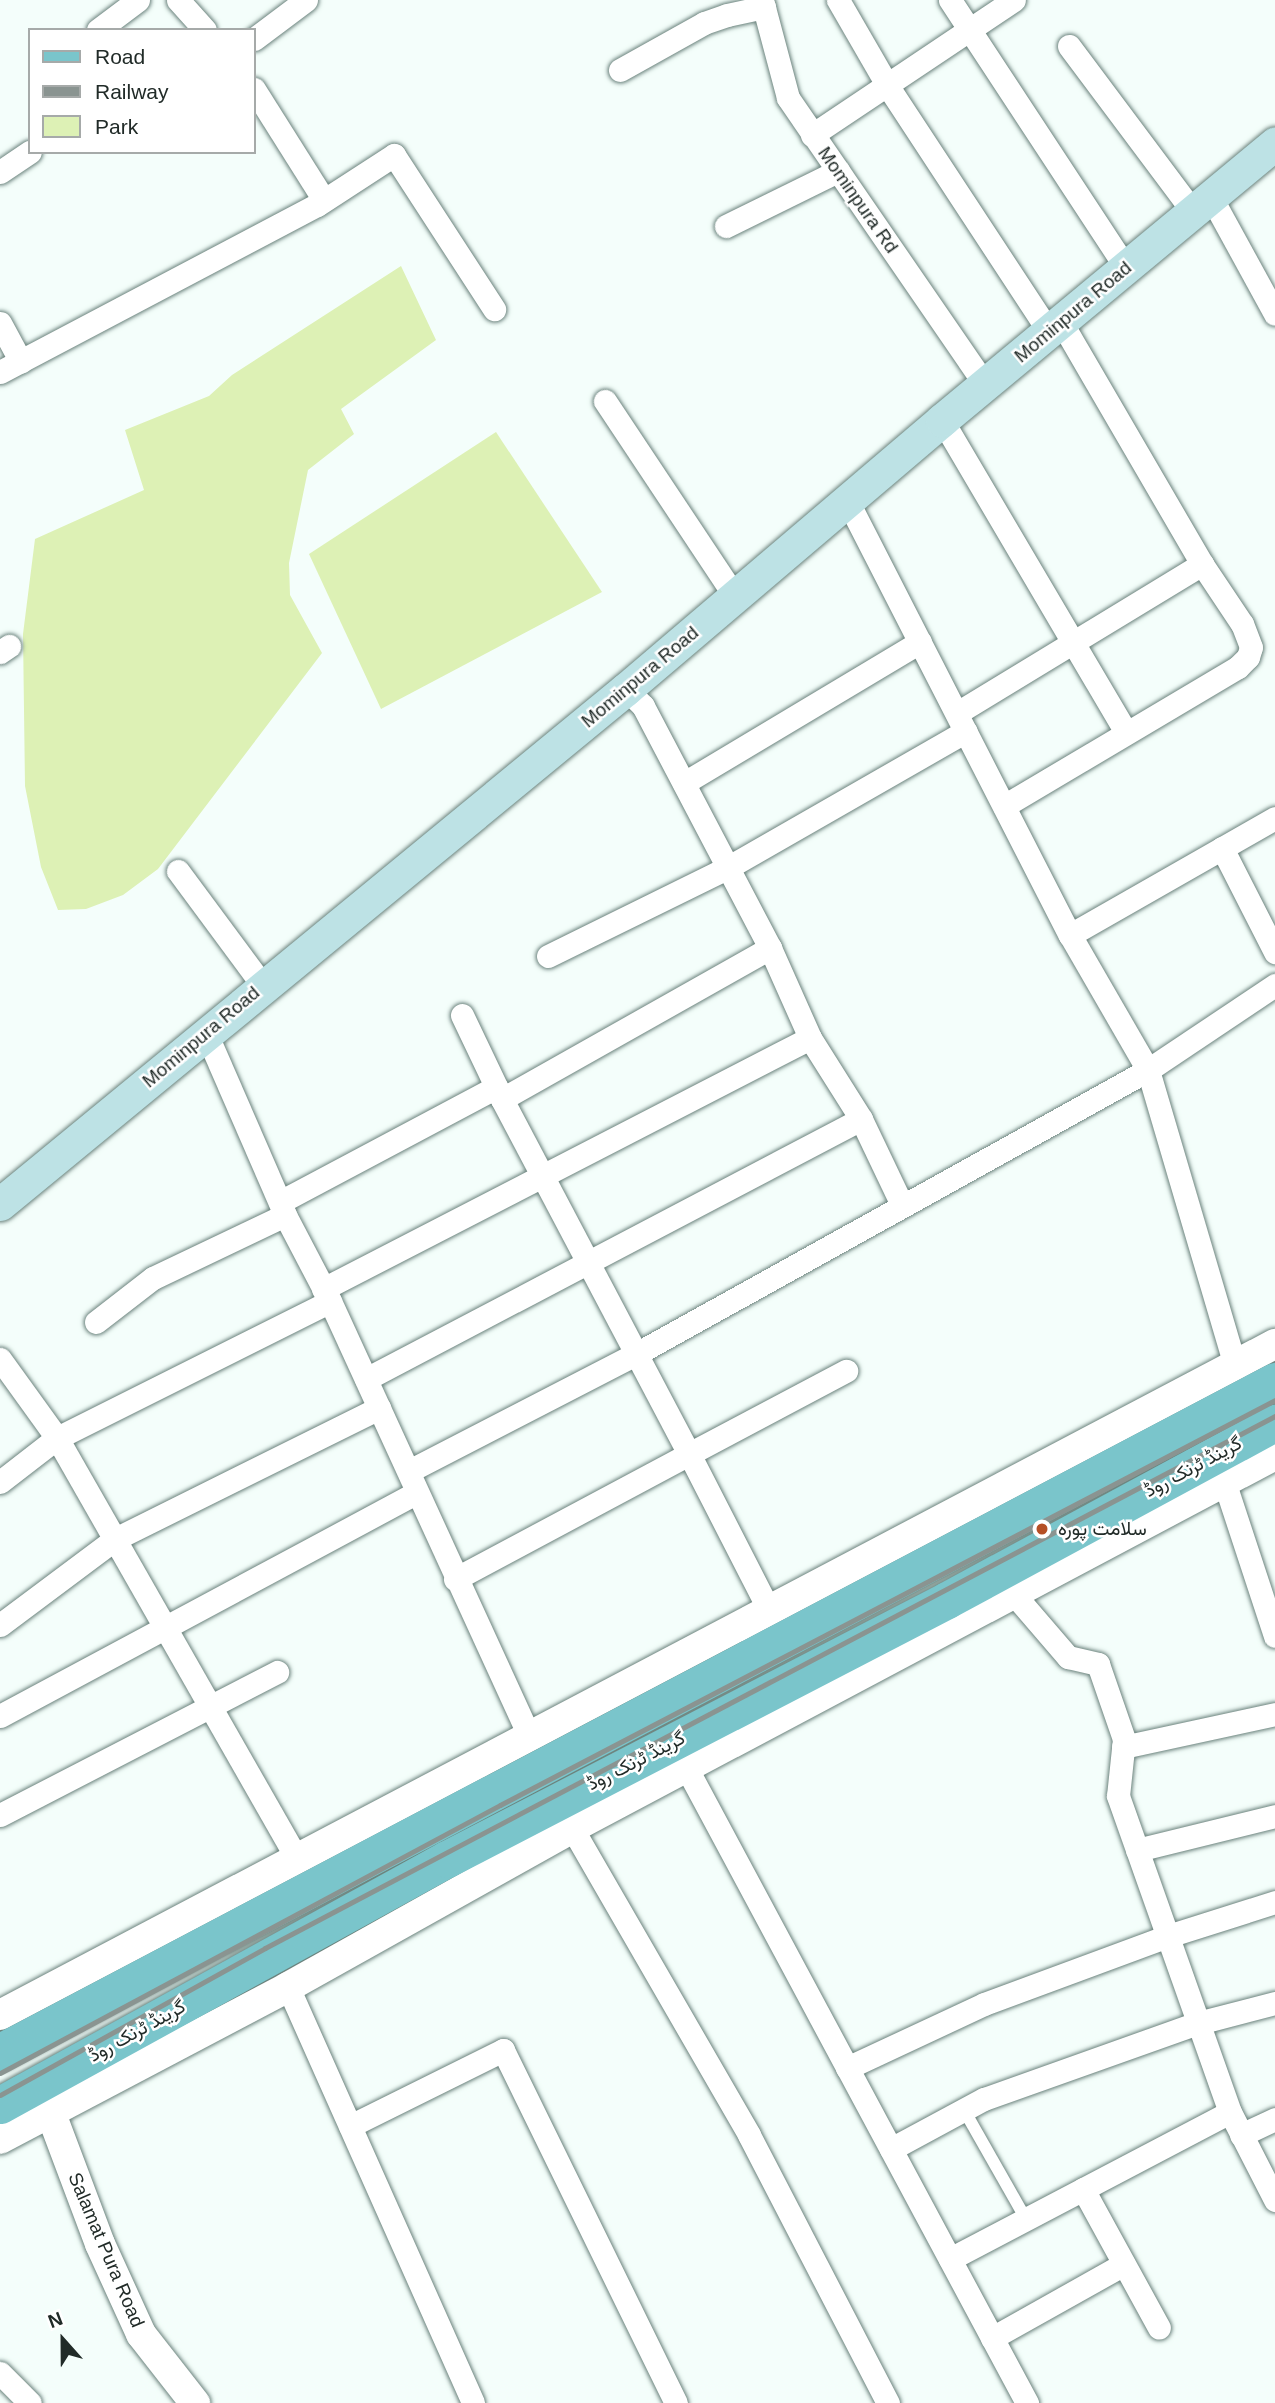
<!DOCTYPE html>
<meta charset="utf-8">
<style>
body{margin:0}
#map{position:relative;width:1275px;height:2403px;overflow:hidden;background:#f4fefb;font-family:Arial,Vazirmatn,sans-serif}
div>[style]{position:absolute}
.green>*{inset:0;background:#ddf1b5}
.roads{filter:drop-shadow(0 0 2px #6a827c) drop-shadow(0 0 2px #6a827c)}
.service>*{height:12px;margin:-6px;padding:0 6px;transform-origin:6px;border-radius:6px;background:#fff}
.minor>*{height:23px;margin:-11.5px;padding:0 11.5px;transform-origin:11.5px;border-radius:11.5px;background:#fff}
.tertiary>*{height:30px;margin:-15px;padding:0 15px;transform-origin:15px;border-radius:15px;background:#fff}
.secondary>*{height:33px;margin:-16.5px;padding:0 16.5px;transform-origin:16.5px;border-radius:16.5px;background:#bde2e5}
.primary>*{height:37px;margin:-18.5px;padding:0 18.5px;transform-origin:18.5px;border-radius:18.5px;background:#7ac5cb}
.rail>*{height:5px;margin:-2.5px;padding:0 2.5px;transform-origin:2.5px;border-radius:2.5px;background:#8a9491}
.dots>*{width:19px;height:19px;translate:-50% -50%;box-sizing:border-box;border:4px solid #fff;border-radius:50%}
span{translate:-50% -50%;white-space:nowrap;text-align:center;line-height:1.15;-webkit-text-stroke:5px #fff;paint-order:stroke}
.street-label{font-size:19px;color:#212b28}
.poi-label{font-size:19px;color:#212b28}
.left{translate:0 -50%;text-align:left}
.legend{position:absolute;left:28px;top:28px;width:228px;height:126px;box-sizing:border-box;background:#fff;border:2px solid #a6aaa9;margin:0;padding:9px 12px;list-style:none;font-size:21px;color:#212b28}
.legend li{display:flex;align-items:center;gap:14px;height:35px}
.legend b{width:35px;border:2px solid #a6aaa9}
.north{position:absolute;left:28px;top:2305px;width:70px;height:70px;-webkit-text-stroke:5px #fff;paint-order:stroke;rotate:339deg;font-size:19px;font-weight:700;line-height:28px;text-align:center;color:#212b28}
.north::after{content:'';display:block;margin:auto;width:24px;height:32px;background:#212b28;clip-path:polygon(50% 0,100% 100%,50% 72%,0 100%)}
</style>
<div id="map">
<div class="green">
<i style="clip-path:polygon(401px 266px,436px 340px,341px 409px,354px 434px,308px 470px,289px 563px,290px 595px,322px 653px,158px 869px,123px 895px,86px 909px,58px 910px,41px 867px,25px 786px,23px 634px,35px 539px,144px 490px,125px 430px,209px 396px,232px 375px)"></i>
<i style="clip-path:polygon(496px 432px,602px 592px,381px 709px,309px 554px)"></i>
</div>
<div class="roads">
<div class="service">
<i style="left:964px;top:2110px;width:125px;rotate:60.4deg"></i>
</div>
<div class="minor">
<i style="left:178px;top:0;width:40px;rotate:48deg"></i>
<i style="left:762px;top:0;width:101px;rotate:75.1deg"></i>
<i style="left:788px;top:98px;width:348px;rotate:55.5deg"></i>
<i style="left:838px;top:0;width:98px;rotate:60deg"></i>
<i style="left:887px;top:85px;width:295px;rotate:56.7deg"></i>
<i style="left:950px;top:0;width:321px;rotate:56.7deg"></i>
<i style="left:98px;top:30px;width:50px;rotate:-36.9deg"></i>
<i style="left:254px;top:39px;width:65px;rotate:-36.9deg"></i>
<i style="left:1069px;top:46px;width:207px;rotate:53.2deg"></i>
<i style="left:620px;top:70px;width:96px;rotate:-29.2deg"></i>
<i style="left:704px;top:23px;width:24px;rotate:-19deg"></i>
<i style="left:727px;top:15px;width:38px;rotate:-12deg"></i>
<i style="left:254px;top:89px;width:131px;rotate:57.8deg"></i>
<i style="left:812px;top:135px;width:243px;rotate:-33.8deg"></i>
<i style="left:0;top:172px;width:36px;rotate:-34deg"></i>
<i style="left:1211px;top:197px;width:133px;rotate:61.3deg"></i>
<i style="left:726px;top:226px;width:125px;rotate:-26.2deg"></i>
<i style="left:0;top:323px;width:44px;rotate:61.7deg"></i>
<i style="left:0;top:372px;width:358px;rotate:-27.8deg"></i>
<i style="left:317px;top:205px;width:92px;rotate:-33deg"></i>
<i style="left:394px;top:155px;width:184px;rotate:57deg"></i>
<i style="left:605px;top:401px;width:237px;rotate:56.4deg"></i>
<i style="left:942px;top:420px;width:362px;rotate:59.5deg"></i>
<i style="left:847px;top:500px;width:489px;rotate:62.9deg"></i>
<i style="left:1070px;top:935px;width:156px;rotate:60deg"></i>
<i style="left:1148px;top:1070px;width:309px;rotate:73.6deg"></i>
<i style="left:0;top:652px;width:11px;rotate:-34deg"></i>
<i style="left:626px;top:689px;width:24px;rotate:45deg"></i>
<i style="left:643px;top:706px;width:273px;rotate:62.3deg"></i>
<i style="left:770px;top:948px;width:98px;rotate:66deg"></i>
<i style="left:810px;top:1038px;width:96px;rotate:57.8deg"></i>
<i style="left:861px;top:1119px;width:95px;rotate:64.5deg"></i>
<i style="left:957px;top:713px;width:287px;rotate:-31.3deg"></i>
<i style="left:684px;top:783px;width:275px;rotate:-30.9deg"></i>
<i style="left:1004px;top:806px;width:272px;rotate:-30.7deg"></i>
<i style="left:1238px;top:667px;width:14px;rotate:-45deg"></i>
<i style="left:1248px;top:657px;width:10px;rotate:-73deg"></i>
<i style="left:1251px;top:647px;width:25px;rotate:-111deg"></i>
<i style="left:1242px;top:624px;width:72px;rotate:-123.7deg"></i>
<i style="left:1202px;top:564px;width:280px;rotate:-120.2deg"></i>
<i style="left:1222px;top:848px;width:117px;rotate:63deg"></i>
<i style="left:178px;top:871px;width:143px;rotate:53.5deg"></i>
<i style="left:1070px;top:935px;width:236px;rotate:-29.7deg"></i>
<i style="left:548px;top:956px;width:199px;rotate:-26.2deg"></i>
<i style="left:727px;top:868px;width:275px;rotate:-29.8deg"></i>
<i style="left:206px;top:1033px;width:198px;rotate:66.5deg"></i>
<i style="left:285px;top:1215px;width:97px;rotate:62.4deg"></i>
<i style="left:330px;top:1301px;width:478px;rotate:65.4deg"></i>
<i style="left:502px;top:1099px;width:308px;rotate:-29.4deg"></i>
<i style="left:280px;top:1202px;width:245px;rotate:-28deg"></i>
<i style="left:323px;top:1289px;width:548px;rotate:-27.27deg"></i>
<i style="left:96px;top:1322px;width:72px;rotate:-37.7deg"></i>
<i style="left:153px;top:1278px;width:146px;rotate:-25.5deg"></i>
<i style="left:0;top:1359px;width:97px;rotate:54.2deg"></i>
<i style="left:57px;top:1438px;width:485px;rotate:60.3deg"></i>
<i style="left:366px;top:1379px;width:559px;rotate:-27.71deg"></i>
<i style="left:409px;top:1471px;width:255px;rotate:-27.3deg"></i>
<i style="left:636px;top:1354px;width:585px;rotate:-29.02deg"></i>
<i style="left:1148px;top:1070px;width:153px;rotate:-33.8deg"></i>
<i style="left:1224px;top:1481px;width:163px;rotate:71.8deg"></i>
<i style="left:0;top:1482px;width:72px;rotate:-37.7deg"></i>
<i style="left:57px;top:1438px;width:305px;rotate:-26.6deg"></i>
<i style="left:455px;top:1579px;width:265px;rotate:-28.1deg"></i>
<i style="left:689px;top:1454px;width:401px;rotate:-117.8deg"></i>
<i style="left:502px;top:1099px;width:93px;rotate:-115.5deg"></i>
<i style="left:1012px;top:1592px;width:86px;rotate:49.3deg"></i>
<i style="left:1068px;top:1657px;width:31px;rotate:13deg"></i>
<i style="left:1098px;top:1664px;width:79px;rotate:70.9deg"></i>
<i style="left:1124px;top:1739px;width:57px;rotate:96deg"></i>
<i style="left:1118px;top:1796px;width:335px;rotate:70.5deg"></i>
<i style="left:1230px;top:2112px;width:99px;rotate:62.9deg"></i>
<i style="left:769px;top:1610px;width:175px;rotate:-117.1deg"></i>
<i style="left:689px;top:1454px;width:178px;rotate:-27.9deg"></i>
<i style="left:0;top:1625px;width:144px;rotate:-36.8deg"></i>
<i style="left:115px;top:1539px;width:295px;rotate:-26.4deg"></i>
<i style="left:0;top:1716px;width:473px;rotate:-28.2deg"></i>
<i style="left:1123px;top:1747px;width:156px;rotate:-12.2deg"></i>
<i style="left:686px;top:1767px;width:722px;rotate:61.8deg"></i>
<i style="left:0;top:1815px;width:312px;rotate:-27.3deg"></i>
<i style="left:572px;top:1828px;width:354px;rotate:60deg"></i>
<i style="left:749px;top:2135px;width:302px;rotate:62.6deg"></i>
<i style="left:1137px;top:1850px;width:142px;rotate:-13.8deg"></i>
<i style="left:288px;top:1987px;width:455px;rotate:66deg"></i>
<i style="left:847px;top:2068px;width:151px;rotate:-25deg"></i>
<i style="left:984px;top:2004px;width:196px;rotate:-20.3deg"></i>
<i style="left:1168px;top:1936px;width:112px;rotate:-17.6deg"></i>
<i style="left:350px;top:2126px;width:171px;rotate:-26.4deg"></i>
<i style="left:503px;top:2050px;width:393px;rotate:63.9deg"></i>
<i style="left:1241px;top:2135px;width:38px;rotate:-25deg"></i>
<i style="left:891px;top:2149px;width:106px;rotate:-28.3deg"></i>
<i style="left:984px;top:2099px;width:227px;rotate:-19.6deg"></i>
<i style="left:1198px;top:2023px;width:80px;rotate:-14.6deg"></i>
<i style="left:1083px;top:2189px;width:158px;rotate:61.3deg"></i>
<i style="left:950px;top:2259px;width:316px;rotate:-27.7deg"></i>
<i style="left:992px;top:2338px;width:151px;rotate:-29.3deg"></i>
<i style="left:0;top:2373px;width:42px;rotate:45deg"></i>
</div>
<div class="tertiary">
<i style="left:0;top:2015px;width:1441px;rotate:-27.76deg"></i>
<i style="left:44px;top:2095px;width:159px;rotate:69.4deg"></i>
<i style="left:100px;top:2244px;width:99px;rotate:65.5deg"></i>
<i style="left:141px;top:2334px;width:88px;rotate:52deg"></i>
<i style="left:0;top:2139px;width:326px;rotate:-27.8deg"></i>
<i style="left:288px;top:1987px;width:325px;rotate:-29.2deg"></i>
<i style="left:572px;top:1828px;width:796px;rotate:-27.95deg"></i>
</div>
<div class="secondary">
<i style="left:0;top:1204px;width:811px;rotate:-39.44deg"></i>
<i style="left:626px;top:689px;width:415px;rotate:-40.4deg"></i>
<i style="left:942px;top:420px;width:433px;rotate:-39.7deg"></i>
</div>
<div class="primary">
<i style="left:0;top:2052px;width:1441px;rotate:-27.76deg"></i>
<i style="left:0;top:2105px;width:510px;rotate:-28.83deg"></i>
<i style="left:447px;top:1859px;width:563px;rotate:-27.38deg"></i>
<i style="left:947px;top:1600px;width:373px;rotate:-28.4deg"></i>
</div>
</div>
<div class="rail">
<i style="left:0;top:2073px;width:567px;rotate:-28.19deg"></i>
<i style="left:500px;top:1805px;width:874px;rotate:-27.59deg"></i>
<i style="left:0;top:2095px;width:303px;rotate:-29deg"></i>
<i style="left:265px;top:1948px;width:1142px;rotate:-27.78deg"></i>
</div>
<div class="dots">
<i style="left:1042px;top:1529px;background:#b54f25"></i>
</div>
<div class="street-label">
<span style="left:858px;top:200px;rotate:55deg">Mominpura Rd</span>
<span style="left:1073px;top:312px;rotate:-40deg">Mominpura Road</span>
<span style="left:640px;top:677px;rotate:-40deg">Mominpura Road</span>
<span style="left:201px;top:1037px;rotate:-40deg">Mominpura Road</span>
<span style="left:1193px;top:1467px;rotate:-28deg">گرینڈ ٹرنک روڈ</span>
<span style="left:636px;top:1761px;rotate:-27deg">گرینڈ ٹرنک روڈ</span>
<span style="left:137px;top:2031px;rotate:-29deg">گرینڈ ٹرنک روڈ</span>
<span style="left:106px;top:2250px;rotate:67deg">Salamat Pura Road</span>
</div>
<div class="poi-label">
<span class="left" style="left:1058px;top:1529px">سلامت پورہ</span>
</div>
<ul class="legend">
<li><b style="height:9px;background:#7ac5cb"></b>Road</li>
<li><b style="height:9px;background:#8a9491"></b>Railway</li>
<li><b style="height:19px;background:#ddf1b5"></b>Park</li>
</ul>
<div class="north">N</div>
</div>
